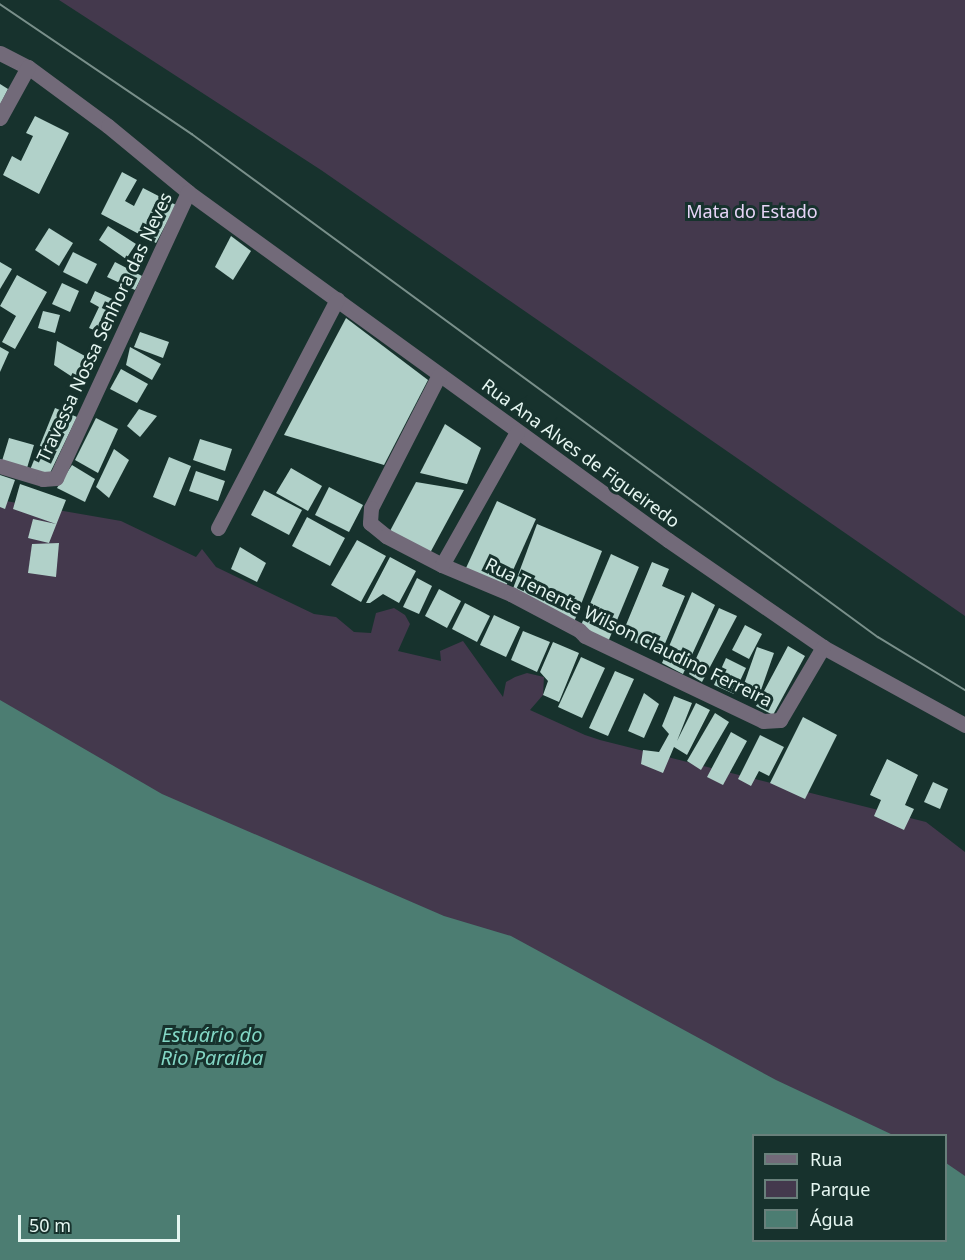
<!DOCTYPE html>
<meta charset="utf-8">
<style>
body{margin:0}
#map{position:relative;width:965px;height:1260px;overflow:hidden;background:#17322d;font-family:"Noto Sans",sans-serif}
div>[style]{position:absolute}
.green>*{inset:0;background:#44394d}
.water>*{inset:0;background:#4c7d72}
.building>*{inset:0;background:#b1d1c9}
.minor>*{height:15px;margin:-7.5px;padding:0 7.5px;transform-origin:7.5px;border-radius:7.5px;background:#726a79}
.tram>*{height:1.5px;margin:-0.75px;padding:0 0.75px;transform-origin:0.75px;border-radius:0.75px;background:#798f8a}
span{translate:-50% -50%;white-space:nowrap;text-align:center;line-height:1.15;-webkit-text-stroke:6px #17322d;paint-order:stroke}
.park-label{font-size:18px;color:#e7d4f7}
.street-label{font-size:18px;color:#e5f6f1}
.water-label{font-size:20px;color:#82d6c4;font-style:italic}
.legend{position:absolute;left:752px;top:1134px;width:195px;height:108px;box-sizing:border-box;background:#17322d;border:2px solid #69807b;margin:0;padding:8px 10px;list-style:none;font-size:18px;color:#e5f6f1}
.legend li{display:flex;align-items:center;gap:12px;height:30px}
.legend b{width:30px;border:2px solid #69807b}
.scale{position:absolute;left:18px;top:1215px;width:162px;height:27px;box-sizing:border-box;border:3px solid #e5f6f1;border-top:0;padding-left:8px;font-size:18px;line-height:21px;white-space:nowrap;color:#e5f6f1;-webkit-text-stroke:4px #17322d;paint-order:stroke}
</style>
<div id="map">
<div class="green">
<i style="clip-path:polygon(59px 0,965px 0,965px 616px,321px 170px)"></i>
<i style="clip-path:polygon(evenodd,0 500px,121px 521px,196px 557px,202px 549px,216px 567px,314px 614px,336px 617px,354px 632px,371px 633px,376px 613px,394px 608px,405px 615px,410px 624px,398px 651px,441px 661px,440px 651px,463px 641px,503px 697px,506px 682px,515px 677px,527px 673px,544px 677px,543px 695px,530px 710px,585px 735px,600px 740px,926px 822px,965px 852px,965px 1260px,250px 1260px,0 1149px,0 500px,754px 1136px,946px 1136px,946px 1240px,754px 1240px,754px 1136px)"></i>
</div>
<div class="water">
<i style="clip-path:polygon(0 700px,162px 794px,444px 916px,511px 936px,776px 1080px,893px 1135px,754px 1136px,754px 1240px,946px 1240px,946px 1163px,965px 1176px,965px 1260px,0 1260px)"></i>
</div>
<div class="building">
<i style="clip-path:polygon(0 84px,8px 89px,0 105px)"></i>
<i style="clip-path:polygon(35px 116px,69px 133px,39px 194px,3px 175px,12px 156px,21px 161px,33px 136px,26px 133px)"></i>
<i style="clip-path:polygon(122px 172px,137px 180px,125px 201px,134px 206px,143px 188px,176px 205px,156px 243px,101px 214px)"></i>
<i style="clip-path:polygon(108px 226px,136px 244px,126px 259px,99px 240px)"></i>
<i style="clip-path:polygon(49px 228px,73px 243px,59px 266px,35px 250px)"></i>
<i style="clip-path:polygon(231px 236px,251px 251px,233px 280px,215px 267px)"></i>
<i style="clip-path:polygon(73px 252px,97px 264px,87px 284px,63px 272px)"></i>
<i style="clip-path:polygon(0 262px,12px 269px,0 289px)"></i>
<i style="clip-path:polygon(115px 262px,142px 276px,135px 290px,107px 277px)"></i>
<i style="clip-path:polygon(17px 275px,47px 292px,15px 349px,2px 342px,16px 316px,0 306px)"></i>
<i style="clip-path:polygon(62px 283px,79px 291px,70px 312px,52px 304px)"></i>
<i style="clip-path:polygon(95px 291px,121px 303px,106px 335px,89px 328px,99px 307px,90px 302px)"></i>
<i style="clip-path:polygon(43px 311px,60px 315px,55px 333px,38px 328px)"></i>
<i style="clip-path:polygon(346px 318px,428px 380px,384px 465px,284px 435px)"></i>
<i style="clip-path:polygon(140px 332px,169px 342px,163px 358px,134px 347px)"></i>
<i style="clip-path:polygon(57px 341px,85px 356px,80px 382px,54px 365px)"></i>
<i style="clip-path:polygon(0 347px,9px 352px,0 372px)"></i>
<i style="clip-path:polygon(130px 347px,161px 364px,152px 380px,126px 365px)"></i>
<i style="clip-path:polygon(121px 369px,148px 384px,137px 403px,110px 389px)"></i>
<i style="clip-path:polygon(55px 408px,77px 417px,49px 475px,30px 470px)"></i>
<i style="clip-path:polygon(139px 409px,157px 416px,140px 437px,127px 426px)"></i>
<i style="clip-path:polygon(96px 418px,118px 429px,98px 473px,75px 460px)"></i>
<i style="clip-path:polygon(445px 424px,481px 448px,467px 484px,420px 473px)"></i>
<i style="clip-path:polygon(9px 438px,34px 445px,27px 468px,2px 461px)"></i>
<i style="clip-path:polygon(200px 439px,232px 449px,225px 471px,193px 460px)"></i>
<i style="clip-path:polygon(114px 449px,129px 460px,109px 498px,96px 487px)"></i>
<i style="clip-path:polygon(169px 457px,191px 466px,175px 506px,153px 497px)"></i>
<i style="clip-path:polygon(72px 465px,95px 479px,85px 502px,57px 488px)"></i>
<i style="clip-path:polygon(291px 468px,322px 486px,308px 511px,276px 493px)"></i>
<i style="clip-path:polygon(196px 471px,225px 481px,218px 501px,189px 491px)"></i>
<i style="clip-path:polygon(0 475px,15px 480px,5px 509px,0 507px)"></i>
<i style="clip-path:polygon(416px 482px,464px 490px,430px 553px,390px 531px)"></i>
<i style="clip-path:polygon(20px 484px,66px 500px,49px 543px,28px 538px,33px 519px,56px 524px,13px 509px)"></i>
<i style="clip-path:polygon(329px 487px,363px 505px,349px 532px,315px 515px)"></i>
<i style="clip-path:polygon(264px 490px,302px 510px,289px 535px,251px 515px)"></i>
<i style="clip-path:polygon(497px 501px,536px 519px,506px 586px,466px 568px)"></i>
<i style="clip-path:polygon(307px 517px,345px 538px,330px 566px,292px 546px)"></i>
<i style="clip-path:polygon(537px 524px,602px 551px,574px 622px,511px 594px)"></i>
<i style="clip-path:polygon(357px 540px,386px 556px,361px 602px,331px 585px)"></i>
<i style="clip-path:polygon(59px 543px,56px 577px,28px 573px,32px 544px)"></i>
<i style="clip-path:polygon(240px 547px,266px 563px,257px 582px,231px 569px)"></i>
<i style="clip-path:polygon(611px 554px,639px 567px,608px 642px,579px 630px)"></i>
<i style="clip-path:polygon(390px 557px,416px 571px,399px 603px,383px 594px,370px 603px,366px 603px)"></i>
<i style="clip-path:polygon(652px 562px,669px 569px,662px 586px,685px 596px,661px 653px,621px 637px)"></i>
<i style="clip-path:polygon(417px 578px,432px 586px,419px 614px,403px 607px)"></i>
<i style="clip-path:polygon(439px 589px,461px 601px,447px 628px,425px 616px)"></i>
<i style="clip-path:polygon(692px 592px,715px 605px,683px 674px,662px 663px)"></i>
<i style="clip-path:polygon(465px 603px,490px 616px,477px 642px,452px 629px)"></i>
<i style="clip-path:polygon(719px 608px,737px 616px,702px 682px,689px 674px)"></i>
<i style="clip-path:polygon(494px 615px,520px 627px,506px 657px,480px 645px)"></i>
<i style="clip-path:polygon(745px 625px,762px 634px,749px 659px,732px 650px)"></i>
<i style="clip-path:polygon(523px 631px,550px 642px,537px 672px,511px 660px)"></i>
<i style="clip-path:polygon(553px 642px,579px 653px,559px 702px,543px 695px,548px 681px,540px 672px)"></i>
<i style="clip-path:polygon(788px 646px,805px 656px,773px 715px,756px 706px)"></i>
<i style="clip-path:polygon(757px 647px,774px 653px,761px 690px,744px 684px)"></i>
<i style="clip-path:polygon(581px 657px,605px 668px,582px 718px,558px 707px)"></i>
<i style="clip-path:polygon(726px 658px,746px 668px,734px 694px,714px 685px)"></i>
<i style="clip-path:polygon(615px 671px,634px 679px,608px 736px,589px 728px)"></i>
<i style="clip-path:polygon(644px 693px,659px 704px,644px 738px,628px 731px)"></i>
<i style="clip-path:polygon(674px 696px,692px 703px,677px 741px,696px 703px,710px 710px,687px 755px,674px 747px,663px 773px,641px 764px,643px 750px,659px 752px,669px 734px,662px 726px)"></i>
<i style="clip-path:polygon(715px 713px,729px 722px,701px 770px,687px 761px)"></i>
<i style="clip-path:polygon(803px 717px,837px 735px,805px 799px,770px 783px)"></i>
<i style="clip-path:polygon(731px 732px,747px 741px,723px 785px,707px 777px)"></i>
<i style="clip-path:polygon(760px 735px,784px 747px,769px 776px,759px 771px,751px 786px,738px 779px)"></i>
<i style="clip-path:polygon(887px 759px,918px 775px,905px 805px,914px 809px,904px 830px,874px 816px,881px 800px,870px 795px)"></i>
<i style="clip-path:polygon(933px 782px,948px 789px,940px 809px,924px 802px)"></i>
</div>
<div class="minor">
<i style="left:0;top:53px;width:31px;rotate:27deg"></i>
<i style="left:28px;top:67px;width:99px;rotate:36.4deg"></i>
<i style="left:108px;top:126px;width:104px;rotate:39.5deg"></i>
<i style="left:188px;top:192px;width:593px;rotate:35.94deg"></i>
<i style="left:668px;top:540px;width:188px;rotate:34.6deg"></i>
<i style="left:823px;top:647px;width:162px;rotate:28.8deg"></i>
<i style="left:0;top:118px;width:58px;rotate:-61.2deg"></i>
<i style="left:439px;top:375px;width:149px;rotate:117.1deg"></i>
<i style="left:371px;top:508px;width:15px;rotate:94deg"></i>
<i style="left:370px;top:523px;width:21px;rotate:39deg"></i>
<i style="left:386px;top:536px;width:63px;rotate:27.4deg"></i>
<i style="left:442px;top:565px;width:75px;rotate:22.8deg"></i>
<i style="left:511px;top:594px;width:77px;rotate:27.9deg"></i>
<i style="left:579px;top:630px;width:8px;rotate:45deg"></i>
<i style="left:585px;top:636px;width:197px;rotate:25.5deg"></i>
<i style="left:763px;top:721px;width:17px;rotate:-3deg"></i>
<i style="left:780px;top:720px;width:85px;rotate:-59.5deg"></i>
<i style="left:0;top:466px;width:45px;rotate:16.8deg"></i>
<i style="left:43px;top:479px;width:13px;rotate:-4deg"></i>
<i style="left:56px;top:478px;width:315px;rotate:-65.2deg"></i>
<i style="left:218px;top:528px;width:258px;rotate:-62.5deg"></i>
<i style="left:442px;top:565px;width:153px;rotate:-60.6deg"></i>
</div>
<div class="tram">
<i style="left:0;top:4px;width:232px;rotate:34.1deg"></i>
<i style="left:192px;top:134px;width:851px;rotate:36.25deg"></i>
<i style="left:878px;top:637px;width:102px;rotate:31.3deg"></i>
</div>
<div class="park-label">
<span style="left:752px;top:211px">Mata do Estado</span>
</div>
<div class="street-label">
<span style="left:104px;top:327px;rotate:-65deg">Travessa Nossa Senhora das Neves</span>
<span style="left:581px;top:453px;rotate:36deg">Rua Ana Alves de Figueiredo</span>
<span style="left:629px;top:632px;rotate:26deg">Rua Tenente Wilson Claudino Ferreira</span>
</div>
<div class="water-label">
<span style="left:212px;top:1046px">Estuário do<br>Rio Paraíba</span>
</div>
<ul class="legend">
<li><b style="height:8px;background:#726a79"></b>Rua</li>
<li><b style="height:16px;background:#44394d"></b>Parque</li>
<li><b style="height:16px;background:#4c7d72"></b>Água</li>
</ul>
<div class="scale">50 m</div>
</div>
